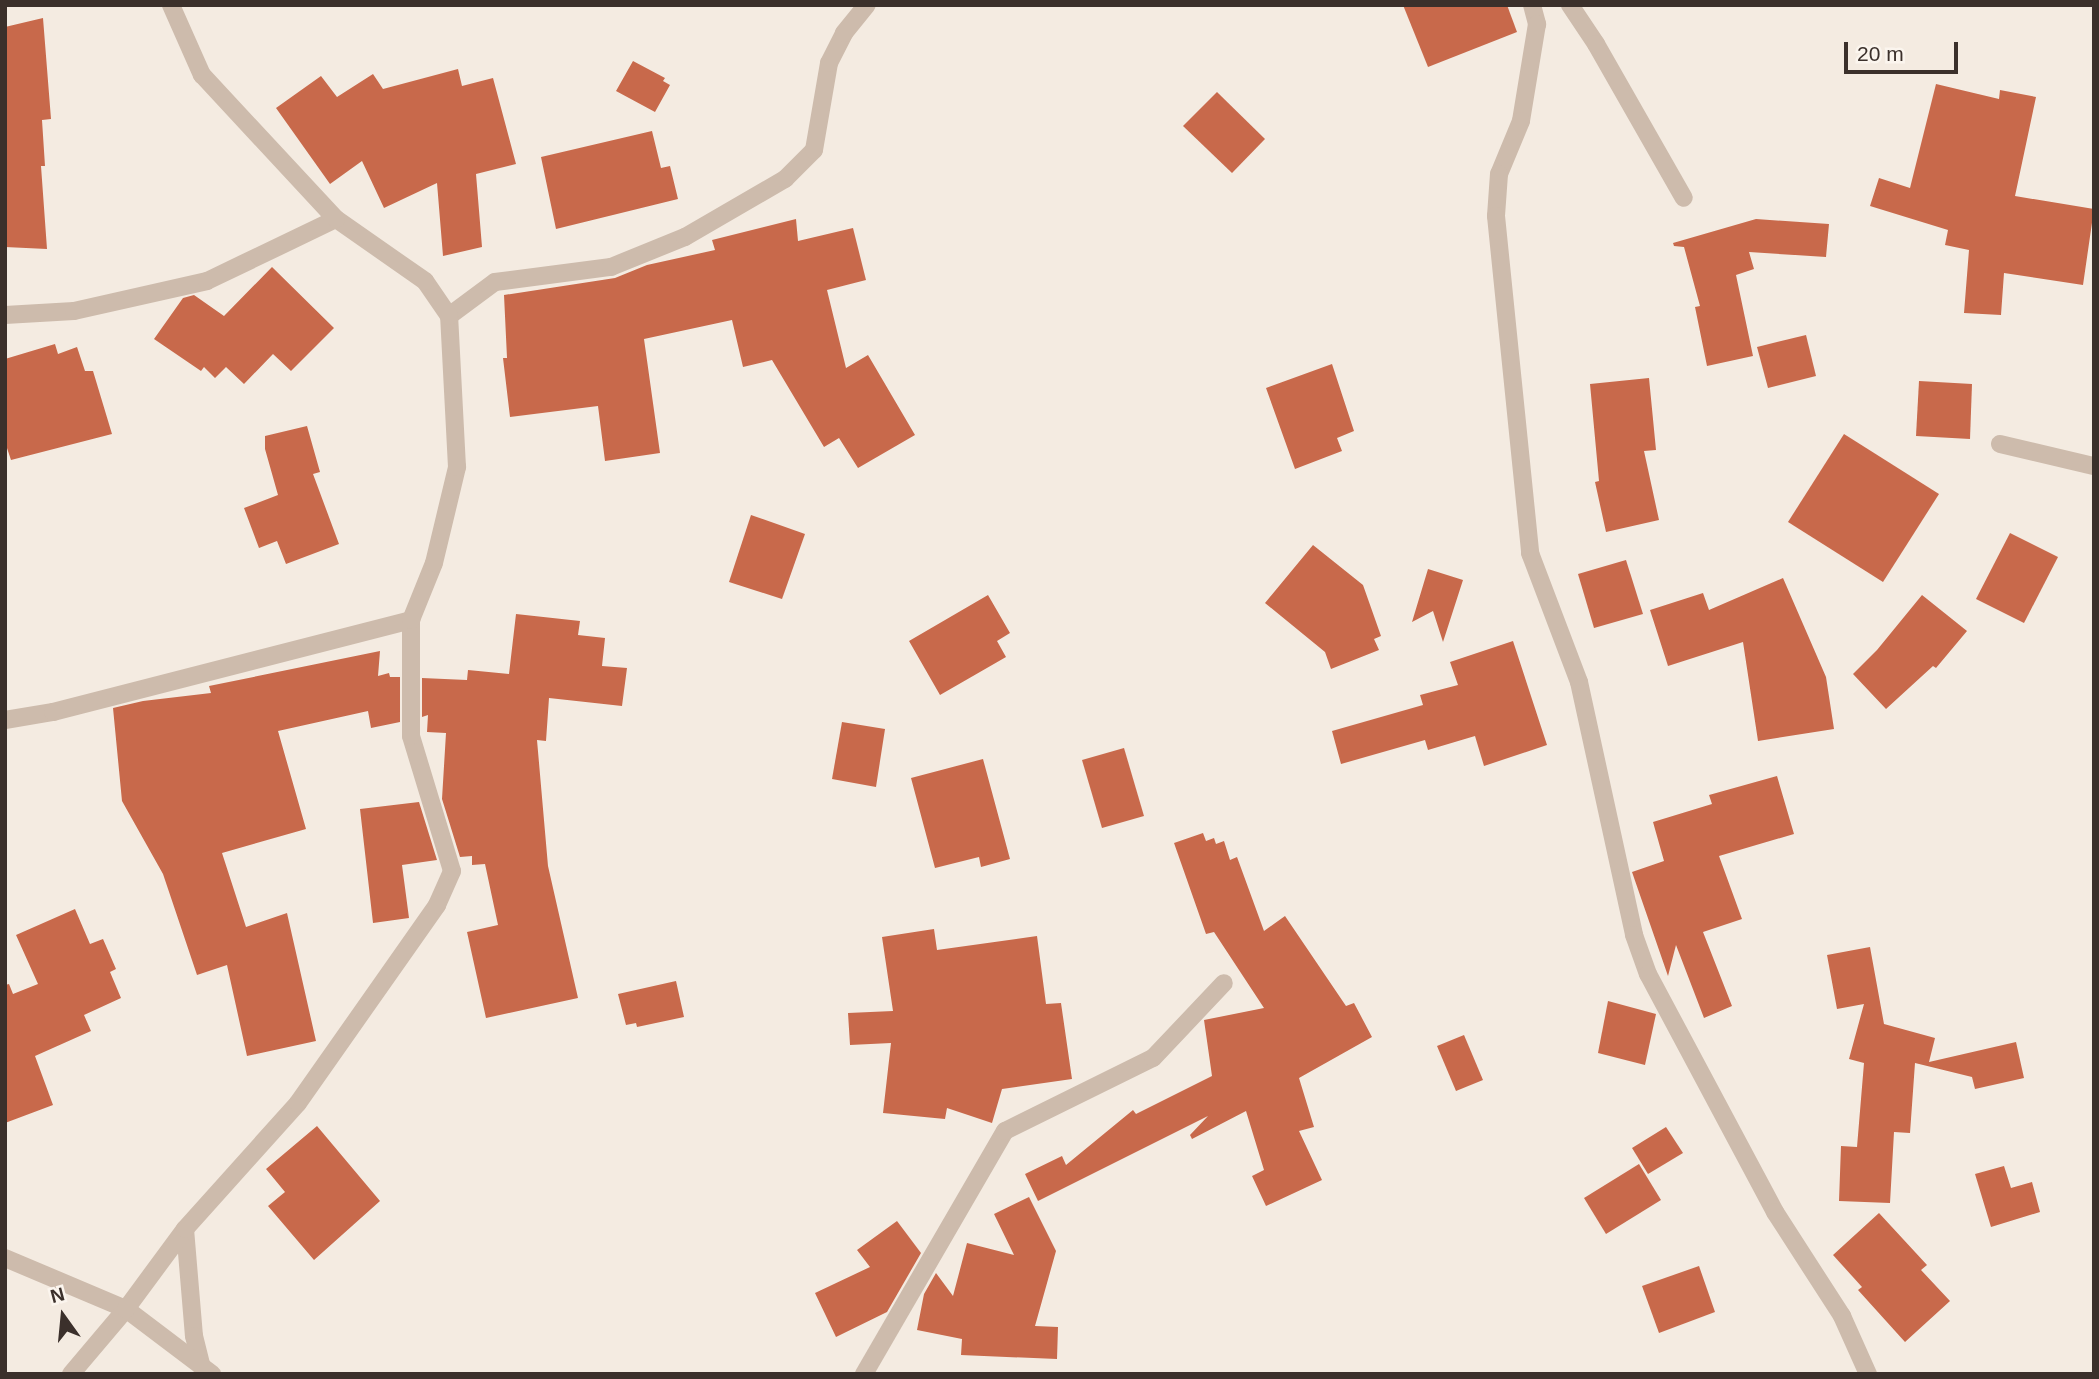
<!DOCTYPE html>
<style>
body{margin:0}
#map{position:relative;width:2099px;height:1379px;overflow:hidden;background:#f4ebe1;font-family:Arial,sans-serif}
div>[style]{position:absolute}
.building>*{inset:0;background:#c8694b}
.street>*{height:18px;margin:-9px;padding:0 9px;transform-origin:9px;border-radius:9px;background:#cdbbac}
span{translate:-50% -50%;white-space:nowrap;text-align:center;line-height:1.15;-webkit-text-stroke:5px #fbf5ee;paint-order:stroke}
.frame{position:absolute;inset:0;border:7px solid #3b302b;pointer-events:none}
.north{position:absolute;left:28px;top:1281px;width:70px;height:70px;-webkit-text-stroke:5px #fbf5ee;paint-order:stroke;rotate:345deg;font-size:19px;font-weight:700;line-height:28px;text-align:center;color:#3b302b}
.north::after{content:'';display:block;margin:auto;width:24px;height:32px;background:#3b302b;clip-path:polygon(50% 0,100% 100%,50% 72%,0 100%)}
.scale{position:absolute;left:1844px;top:42px;width:114px;height:32px;box-sizing:border-box;border:4px solid #3b302b;border-top:0;padding-left:9px;font-size:21px;line-height:24px;white-space:nowrap;color:#3b302b;-webkit-text-stroke:5px #fbf5ee;paint-order:stroke}
</style>
<div id="map">
<div class="building">
<i style="clip-path:polygon(1403px 5px,1507px 5px,1517px 32px,1428px 67px)"></i>
<i style="clip-path:polygon(43px 18px,51px 119px,42px 120px,45px 166px,41px 166px,47px 249px,5px 247px,5px 27px)"></i>
<i style="clip-path:polygon(633px 61px,665px 78px,663px 81px,670px 85px,655px 112px,616px 91px)"></i>
<i style="clip-path:polygon(458px 69px,462px 86px,493px 78px,516px 164px,476px 174px,482px 247px,443px 256px,437px 183px,384px 208px,362px 161px,330px 184px,276px 108px,321px 76px,337px 97px,373px 74px,383px 89px)"></i>
<i style="clip-path:polygon(1936px 84px,1999px 99px,2000px 90px,2036px 97px,2015px 196px,2094px 209px,2083px 285px,2004px 273px,2001px 315px,1964px 313px,1969px 250px,1945px 245px,1948px 230px,1870px 206px,1879px 178px,1910px 188px)"></i>
<i style="clip-path:polygon(1217px 92px,1265px 139px,1232px 173px,1183px 126px)"></i>
<i style="clip-path:polygon(652px 131px,661px 168px,670px 166px,678px 199px,556px 229px,541px 157px)"></i>
<i style="clip-path:polygon(796px 219px,798px 241px,853px 228px,866px 280px,827px 290px,846px 368px,868px 355px,915px 435px,858px 468px,839px 438px,824px 447px,772px 360px,743px 367px,732px 320px,644px 339px,660px 453px,605px 461px,598px 406px,510px 417px,503px 358px,507px 358px,504px 295px,615px 278px,647px 265px,715px 250px,712px 240px)"></i>
<i style="clip-path:polygon(1756px 219px,1829px 224px,1826px 257px,1749px 252px,1754px 269px,1736px 275px,1753px 356px,1707px 366px,1695px 307px,1700px 306px,1684px 247px,1674px 246px,1673px 243px)"></i>
<i style="clip-path:polygon(272px 267px,334px 328px,291px 371px,273px 354px,244px 384px,226px 367px,215px 378px,204px 367px,201px 371px,154px 339px,183px 298px,194px 295px,224px 316px)"></i>
<i style="clip-path:polygon(1806px 335px,1816px 376px,1768px 388px,1757px 347px)"></i>
<i style="clip-path:polygon(55px 344px,58px 354px,77px 347px,85px 371px,93px 371px,112px 434px,11px 460px,5px 442px,5px 359px)"></i>
<i style="clip-path:polygon(1332px 364px,1354px 431px,1337px 438px,1342px 451px,1295px 469px,1266px 388px)"></i>
<i style="clip-path:polygon(1649px 378px,1656px 450px,1644px 451px,1659px 520px,1606px 532px,1595px 482px,1599px 481px,1590px 384px)"></i>
<i style="clip-path:polygon(1919px 381px,1972px 384px,1970px 439px,1916px 436px)"></i>
<i style="clip-path:polygon(307px 426px,320px 472px,313px 474px,339px 544px,286px 564px,277px 541px,259px 548px,244px 508px,278px 495px,265px 449px,265px 436px)"></i>
<i style="clip-path:polygon(1844px 434px,1939px 494px,1883px 582px,1788px 522px)"></i>
<i style="clip-path:polygon(751px 515px,805px 534px,782px 599px,729px 582px)"></i>
<i style="clip-path:polygon(2010px 533px,2058px 557px,2024px 623px,1976px 599px)"></i>
<i style="clip-path:polygon(1313px 545px,1363px 585px,1381px 636px,1374px 639px,1379px 650px,1331px 669px,1325px 652px,1265px 603px)"></i>
<i style="clip-path:polygon(1626px 560px,1643px 614px,1594px 628px,1578px 574px)"></i>
<i style="clip-path:polygon(1428px 569px,1463px 580px,1443px 642px,1433px 611px,1412px 622px)"></i>
<i style="clip-path:polygon(1783px 578px,1826px 677px,1834px 729px,1758px 741px,1743px 642px,1668px 666px,1650px 610px,1703px 593px,1709px 610px)"></i>
<i style="clip-path:polygon(988px 595px,1010px 633px,997px 641px,1006px 657px,940px 695px,909px 641px)"></i>
<i style="clip-path:polygon(1922px 595px,1967px 631px,1936px 668px,1933px 666px,1886px 709px,1853px 674px,1877px 650px)"></i>
<i style="clip-path:polygon(516px 614px,580px 621px,578px 635px,605px 638px,602px 666px,627px 668px,622px 706px,549px 698px,546px 741px,537px 740px,548px 866px,578px 998px,486px 1018px,467px 932px,498px 925px,485px 864px,472px 865px,472px 856px,460px 857px,442px 799px,446px 733px,427px 732px,428px 715px,422px 717px,422px 678px,467px 680px,468px 670px,509px 674px)"></i>
<i style="clip-path:polygon(1513px 641px,1547px 745px,1484px 766px,1475px 736px,1428px 750px,1425px 740px,1341px 764px,1332px 731px,1423px 705px,1420px 695px,1458px 685px,1450px 662px)"></i>
<i style="clip-path:polygon(380px 651px,378px 676px,389px 673px,390px 677px,400px 677px,400px 722px,371px 728px,368px 711px,278px 731px,306px 829px,222px 853px,246px 927px,287px 913px,316px 1041px,247px 1056px,227px 965px,197px 975px,163px 874px,122px 801px,113px 708px,143px 701px,211px 693px,209px 686px)"></i>
<i style="clip-path:polygon(842px 722px,885px 729px,876px 787px,832px 779px)"></i>
<i style="clip-path:polygon(1124px 748px,1144px 816px,1102px 828px,1082px 760px)"></i>
<i style="clip-path:polygon(983px 759px,1010px 859px,981px 867px,979px 857px,935px 868px,911px 778px)"></i>
<i style="clip-path:polygon(1777px 776px,1794px 834px,1719px 856px,1742px 919px,1703px 932px,1732px 1006px,1704px 1018px,1676px 945px,1668px 976px,1632px 872px,1664px 861px,1653px 822px,1712px 804px,1709px 795px)"></i>
<i style="clip-path:polygon(419px 802px,437px 860px,402px 865px,409px 918px,373px 923px,360px 809px)"></i>
<i style="clip-path:polygon(1203px 833px,1206px 841px,1214px 838px,1216px 844px,1224px 841px,1230px 860px,1237px 857px,1264px 931px,1285px 916px,1346px 1006px,1354px 1003px,1372px 1037px,1299px 1078px,1314px 1127px,1299px 1131px,1322px 1180px,1266px 1206px,1252px 1176px,1264px 1170px,1246px 1111px,1192px 1139px,1190px 1135px,1208px 1116px,1038px 1201px,1025px 1174px,1062px 1156px,1066px 1165px,1133px 1110px,1136px 1114px,1212px 1076px,1204px 1020px,1264px 1008px,1214px 932px,1206px 934px,1174px 843px)"></i>
<i style="clip-path:polygon(75px 909px,90px 944px,103px 939px,116px 969px,110px 972px,121px 998px,84px 1015px,91px 1031px,35px 1056px,53px 1105px,5px 1123px,5px 985px,9px 984px,13px 994px,38px 984px,16px 935px)"></i>
<i style="clip-path:polygon(934px 929px,937px 950px,1037px 936px,1046px 1004px,1061px 1003px,1072px 1079px,1002px 1089px,992px 1123px,947px 1108px,945px 1119px,883px 1113px,891px 1043px,850px 1045px,848px 1013px,893px 1011px,882px 937px)"></i>
<i style="clip-path:polygon(1870px 947px,1884px 1024px,1935px 1038px,1929px 1062px,2016px 1042px,2024px 1078px,1975px 1089px,1972px 1077px,1915px 1063px,1910px 1133px,1894px 1132px,1890px 1203px,1839px 1201px,1841px 1146px,1857px 1147px,1864px 1063px,1849px 1059px,1864px 1004px,1837px 1009px,1827px 955px)"></i>
<i style="clip-path:polygon(676px 981px,684px 1017px,637px 1027px,636px 1023px,626px 1025px,618px 994px)"></i>
<i style="clip-path:polygon(1608px 1001px,1656px 1014px,1645px 1065px,1598px 1053px)"></i>
<i style="clip-path:polygon(1464px 1035px,1483px 1080px,1456px 1091px,1437px 1046px)"></i>
<i style="clip-path:polygon(317px 1126px,380px 1201px,314px 1260px,268px 1206px,285px 1192px,266px 1169px)"></i>
<i style="clip-path:polygon(1666px 1127px,1683px 1153px,1648px 1174px,1632px 1148px)"></i>
<i style="clip-path:polygon(1639px 1164px,1661px 1200px,1606px 1234px,1584px 1198px)"></i>
<i style="clip-path:polygon(2004px 1166px,2011px 1188px,2032px 1182px,2040px 1212px,1991px 1227px,1975px 1174px)"></i>
<i style="clip-path:polygon(1029px 1197px,1056px 1251px,1035px 1326px,1058px 1327px,1057px 1359px,961px 1355px,962px 1339px,917px 1330px,924px 1294px,936px 1273px,953px 1296px,967px 1243px,1014px 1255px,994px 1214px)"></i>
<i style="clip-path:polygon(1879px 1213px,1927px 1265px,1921px 1270px,1950px 1301px,1905px 1342px,1858px 1290px,1862px 1287px,1833px 1255px)"></i>
<i style="clip-path:polygon(897px 1221px,921px 1253px,887px 1312px,836px 1337px,815px 1293px,870px 1267px,857px 1250px)"></i>
<i style="clip-path:polygon(1699px 1266px,1715px 1312px,1659px 1333px,1642px 1286px)"></i>
</div>
<div class="street">
<i style="left:1532px;top:5px;width:20px;rotate:75deg"></i>
<i style="left:1537px;top:24px;width:98px;rotate:99.4deg"></i>
<i style="left:1521px;top:121px;width:57px;rotate:112.5deg"></i>
<i style="left:1499px;top:174px;width:42px;rotate:94.1deg"></i>
<i style="left:1496px;top:216px;width:339px;rotate:84.2deg"></i>
<i style="left:1530px;top:553px;width:138px;rotate:69.2deg"></i>
<i style="left:1579px;top:682px;width:259px;rotate:77.7deg"></i>
<i style="left:1634px;top:935px;width:41px;rotate:70.3deg"></i>
<i style="left:1648px;top:974px;width:270px;rotate:61.9deg"></i>
<i style="left:1775px;top:1212px;width:124px;rotate:57.2deg"></i>
<i style="left:1842px;top:1316px;width:64px;rotate:65.9deg"></i>
<i style="left:1570px;top:5px;width:47px;rotate:56.3deg"></i>
<i style="left:1596px;top:44px;width:177px;rotate:60.3deg"></i>
<i style="left:5px;top:315px;width:69px;rotate:-3.3deg"></i>
<i style="left:74px;top:311px;width:136px;rotate:-12.7deg"></i>
<i style="left:207px;top:281px;width:143px;rotate:-25.7deg"></i>
<i style="left:449px;top:316px;width:57px;rotate:-36.5deg"></i>
<i style="left:495px;top:282px;width:117px;rotate:-7.4deg"></i>
<i style="left:611px;top:267px;width:80px;rotate:-22.1deg"></i>
<i style="left:685px;top:237px;width:116px;rotate:-30.1deg"></i>
<i style="left:785px;top:179px;width:41px;rotate:-45deg"></i>
<i style="left:814px;top:150px;width:88px;rotate:-80.2deg"></i>
<i style="left:829px;top:63px;width:34px;rotate:-63deg"></i>
<i style="left:844px;top:33px;width:36px;rotate:-51deg"></i>
<i style="left:2000px;top:444px;width:97px;rotate:13.2deg"></i>
<i style="left:5px;top:720px;width:49px;rotate:-9.5deg"></i>
<i style="left:53px;top:712px;width:370px;rotate:-14.4deg"></i>
<i style="left:185px;top:1229px;width:107px;rotate:85.2deg"></i>
<i style="left:194px;top:1336px;width:33px;rotate:76deg"></i>
<i style="left:5px;top:1258px;width:131px;rotate:22.9deg"></i>
<i style="left:126px;top:1309px;width:108px;rotate:37.1deg"></i>
<i style="left:71px;top:1374px;width:85px;rotate:-49.8deg"></i>
<i style="left:126px;top:1309px;width:99px;rotate:-53.6deg"></i>
<i style="left:185px;top:1229px;width:169px;rotate:-48.1deg"></i>
<i style="left:298px;top:1103px;width:242px;rotate:-54.9deg"></i>
<i style="left:437px;top:905px;width:37px;rotate:-66deg"></i>
<i style="left:452px;top:871px;width:141px;rotate:-106.9deg"></i>
<i style="left:411px;top:736px;width:116px;rotate:-90deg"></i>
<i style="left:411px;top:620px;width:61px;rotate:-68deg"></i>
<i style="left:434px;top:563px;width:99px;rotate:-76.5deg"></i>
<i style="left:457px;top:467px;width:151px;rotate:-93deg"></i>
<i style="left:449px;top:316px;width:42px;rotate:-124.4deg"></i>
<i style="left:425px;top:281px;width:108px;rotate:-145.1deg"></i>
<i style="left:336px;top:219px;width:197px;rotate:-132.9deg"></i>
<i style="left:202px;top:75px;width:77px;rotate:-113.9deg"></i>
<i style="left:864px;top:1374px;width:281px;rotate:-59.9deg"></i>
<i style="left:1005px;top:1131px;width:165px;rotate:-26.3deg"></i>
<i style="left:1153px;top:1058px;width:103px;rotate:-46.6deg"></i>
</div>
<div class="frame"></div>
<div class="north">N</div>
<div class="scale">20 m</div>
</div>
